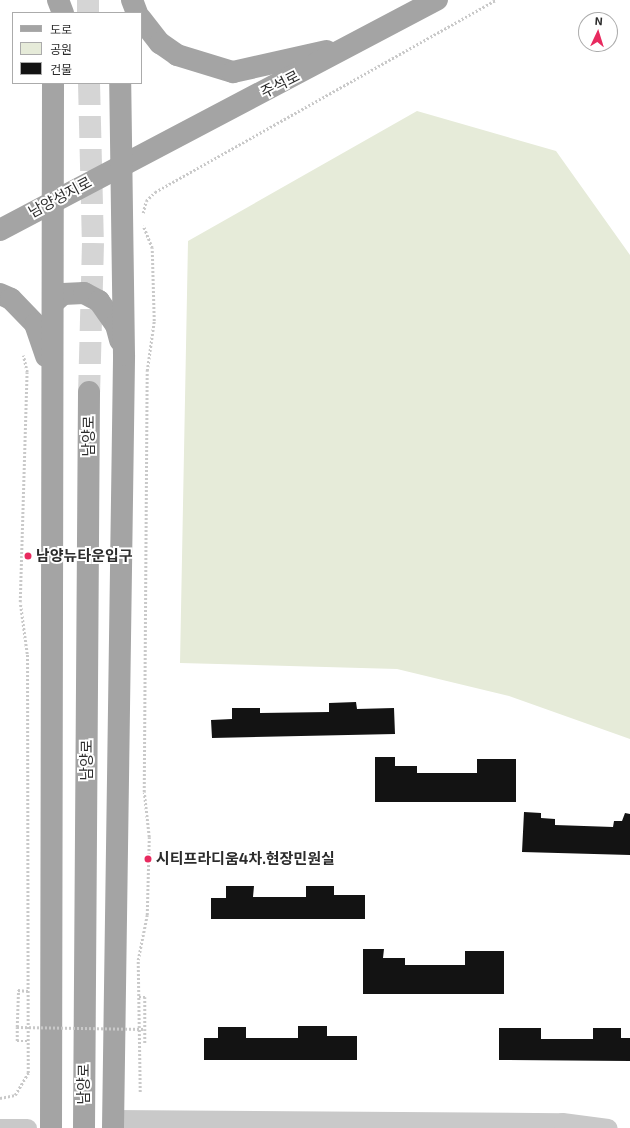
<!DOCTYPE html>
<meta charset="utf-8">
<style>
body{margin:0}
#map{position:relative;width:630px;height:1128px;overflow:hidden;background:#fff;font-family:"Exo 2","Noto Sans KR",sans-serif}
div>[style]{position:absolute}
.green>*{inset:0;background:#e6ebd9}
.building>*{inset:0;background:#131313}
.major-tunnel>*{height:22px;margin-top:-11px;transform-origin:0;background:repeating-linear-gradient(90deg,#d5d5d5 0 22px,transparent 0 33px)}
.path>*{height:2.5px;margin-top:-1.25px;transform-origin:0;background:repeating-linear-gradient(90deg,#c9c9c9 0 2px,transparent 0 4px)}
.minor>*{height:19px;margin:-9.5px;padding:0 9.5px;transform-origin:9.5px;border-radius:9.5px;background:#c9c9c9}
.major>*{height:22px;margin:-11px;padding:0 11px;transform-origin:11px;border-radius:11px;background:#a4a4a4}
.path-bridge>*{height:2.5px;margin-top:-1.25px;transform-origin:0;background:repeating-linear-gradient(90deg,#c9c9c9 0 2px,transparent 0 4px)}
.dots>*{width:11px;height:11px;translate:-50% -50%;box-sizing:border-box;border:2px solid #fff;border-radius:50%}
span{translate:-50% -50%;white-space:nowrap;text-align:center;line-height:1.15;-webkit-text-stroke:4px #fff;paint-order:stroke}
.street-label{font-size:15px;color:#2c2c2c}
.poi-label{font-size:15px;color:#2c2c2c;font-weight:700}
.left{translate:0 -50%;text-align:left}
.legend{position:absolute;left:12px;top:12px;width:130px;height:72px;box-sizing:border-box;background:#fff;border:1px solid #ababab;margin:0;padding:5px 7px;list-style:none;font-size:12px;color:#2c2c2c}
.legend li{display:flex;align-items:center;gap:8px;height:20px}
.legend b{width:20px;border:1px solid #ababab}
.north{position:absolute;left:578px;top:12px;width:40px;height:40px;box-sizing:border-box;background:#fff;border:1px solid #ababab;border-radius:50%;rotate:4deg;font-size:11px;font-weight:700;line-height:16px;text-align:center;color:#2c2c2c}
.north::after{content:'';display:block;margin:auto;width:14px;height:18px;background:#e82a5f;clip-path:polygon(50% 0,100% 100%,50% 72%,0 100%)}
</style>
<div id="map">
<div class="green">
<i style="clip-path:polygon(417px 111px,556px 151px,630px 255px,630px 739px,509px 696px,397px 669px,180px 663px,188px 241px)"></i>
</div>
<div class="building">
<i style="clip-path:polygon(356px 702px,357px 709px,394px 708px,395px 734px,212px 738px,211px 720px,232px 719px,232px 708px,260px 708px,260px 713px,329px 712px,329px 703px)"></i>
<i style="clip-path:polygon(375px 757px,395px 757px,395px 766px,417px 766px,417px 773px,477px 773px,477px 759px,516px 759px,516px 802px,375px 802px)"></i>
<i style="clip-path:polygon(524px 812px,541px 813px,541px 818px,555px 819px,555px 825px,613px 827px,614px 821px,622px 821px,625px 813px,630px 814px,630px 855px,522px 852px)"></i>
<i style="clip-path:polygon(226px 886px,254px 886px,253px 897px,306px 897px,306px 886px,334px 886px,334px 895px,365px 895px,365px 919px,211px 919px,211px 898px,226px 898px)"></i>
<i style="clip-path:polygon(363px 949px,384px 949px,383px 958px,405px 958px,405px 965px,465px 965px,465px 951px,504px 951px,504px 994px,363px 994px)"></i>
<i style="clip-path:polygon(298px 1026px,327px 1026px,327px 1036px,357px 1036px,357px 1060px,204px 1060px,204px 1038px,218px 1038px,218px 1027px,246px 1027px,246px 1038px,298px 1038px)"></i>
<i style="clip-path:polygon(499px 1028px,541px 1028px,541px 1039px,593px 1039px,593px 1028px,621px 1028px,621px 1038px,630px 1038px,630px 1061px,499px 1060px)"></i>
</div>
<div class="major-tunnel">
<i style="left:88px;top:0;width:13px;rotate:90deg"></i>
<i style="left:89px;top:83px;width:160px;rotate:88.6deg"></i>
<i style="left:93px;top:243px;width:149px;rotate:91.5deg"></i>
</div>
<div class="path">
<i style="left:143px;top:213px;width:12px;rotate:-76deg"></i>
<i style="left:146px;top:201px;width:13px;rotate:-45deg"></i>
<i style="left:155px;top:192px;width:391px;rotate:-29.4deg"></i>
<i style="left:139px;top:997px;width:6px"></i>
<i style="left:145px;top:997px;width:32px;rotate:90deg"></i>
<i style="left:17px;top:1027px;width:37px;rotate:-88deg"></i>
<i style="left:18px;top:990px;width:10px;rotate:6deg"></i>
<i style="left:17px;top:1041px;width:11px"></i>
<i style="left:140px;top:1092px;width:132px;rotate:-90.9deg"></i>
<i style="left:138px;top:960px;width:46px;rotate:-78.7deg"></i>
<i style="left:147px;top:915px;width:78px;rotate:-88.5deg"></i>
<i style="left:149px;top:837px;width:45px;rotate:-96.3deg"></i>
<i style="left:144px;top:792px;width:421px;rotate:-89.6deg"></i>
<i style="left:147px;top:371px;width:50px;rotate:-82deg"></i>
<i style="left:154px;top:321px;width:73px;rotate:-91.6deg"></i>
<i style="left:152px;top:248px;width:24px;rotate:-112deg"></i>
<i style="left:0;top:1098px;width:15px;rotate:-11deg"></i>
<i style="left:15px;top:1095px;width:26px;rotate:-59deg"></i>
<i style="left:28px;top:1073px;width:419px;rotate:-90.1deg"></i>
<i style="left:27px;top:654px;width:52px;rotate:-97.7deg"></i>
<i style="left:20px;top:602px;width:230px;rotate:-88.3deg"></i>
<i style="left:27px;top:372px;width:17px;rotate:-103deg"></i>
</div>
<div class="minor">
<i style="left:113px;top:1119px;width:449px;rotate:0.4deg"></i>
<i style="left:562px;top:1122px;width:46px;rotate:7.4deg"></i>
<i style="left:0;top:1128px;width:27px"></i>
</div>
<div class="major">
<i style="left:58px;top:0;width:14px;rotate:69deg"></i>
<i style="left:132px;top:0;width:14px;rotate:69deg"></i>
<i style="left:141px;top:19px;width:31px;rotate:52deg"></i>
<i style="left:160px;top:43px;width:21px;rotate:35deg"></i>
<i style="left:177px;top:55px;width:59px;rotate:16.9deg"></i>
<i style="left:233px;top:72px;width:96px;rotate:-12.6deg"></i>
<i style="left:0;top:230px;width:494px;rotate:-27.8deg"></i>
<i style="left:0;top:294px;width:12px;rotate:24deg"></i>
<i style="left:11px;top:299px;width:35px;rotate:46deg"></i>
<i style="left:35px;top:324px;width:34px;rotate:71deg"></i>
<i style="left:53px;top:303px;width:13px;rotate:-42deg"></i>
<i style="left:63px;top:294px;width:21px;rotate:-3deg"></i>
<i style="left:84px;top:293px;width:17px;rotate:28deg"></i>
<i style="left:99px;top:301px;width:29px;rotate:55deg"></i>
<i style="left:116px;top:325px;width:16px;rotate:75deg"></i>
<i style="left:51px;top:1128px;width:1045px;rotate:-89.89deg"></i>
<i style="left:84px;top:1128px;width:736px;rotate:-89.61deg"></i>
<i style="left:113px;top:1128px;width:773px;rotate:-89.18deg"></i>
<i style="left:124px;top:355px;width:272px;rotate:-90.8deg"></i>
</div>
<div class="path-bridge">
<i style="left:17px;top:1041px;width:14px;rotate:-90deg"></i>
<i style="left:17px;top:1027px;width:128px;rotate:0.9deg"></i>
<i style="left:145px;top:1029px;width:14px;rotate:90deg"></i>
</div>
<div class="dots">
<i style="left:28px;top:556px;background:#e82a5f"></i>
<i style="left:148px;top:859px;background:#e82a5f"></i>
</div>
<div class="street-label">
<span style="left:280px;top:84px;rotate:-27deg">주석로</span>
<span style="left:60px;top:197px;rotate:-28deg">남양성지로</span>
<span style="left:89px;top:436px;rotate:-90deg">남양로</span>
<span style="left:87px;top:760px;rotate:-90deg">남양로</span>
<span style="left:84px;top:1084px;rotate:-90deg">남양로</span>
</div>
<div class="poi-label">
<span class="left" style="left:36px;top:556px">남양뉴타운입구</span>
<span class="left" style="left:156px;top:859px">시티프라디움4차.현장민원실</span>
</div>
<ul class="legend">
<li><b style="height:5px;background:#a4a4a4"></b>도로</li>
<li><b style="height:11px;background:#e6ebd9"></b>공원</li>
<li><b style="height:11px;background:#131313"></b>건물</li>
</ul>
<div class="north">N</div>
</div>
